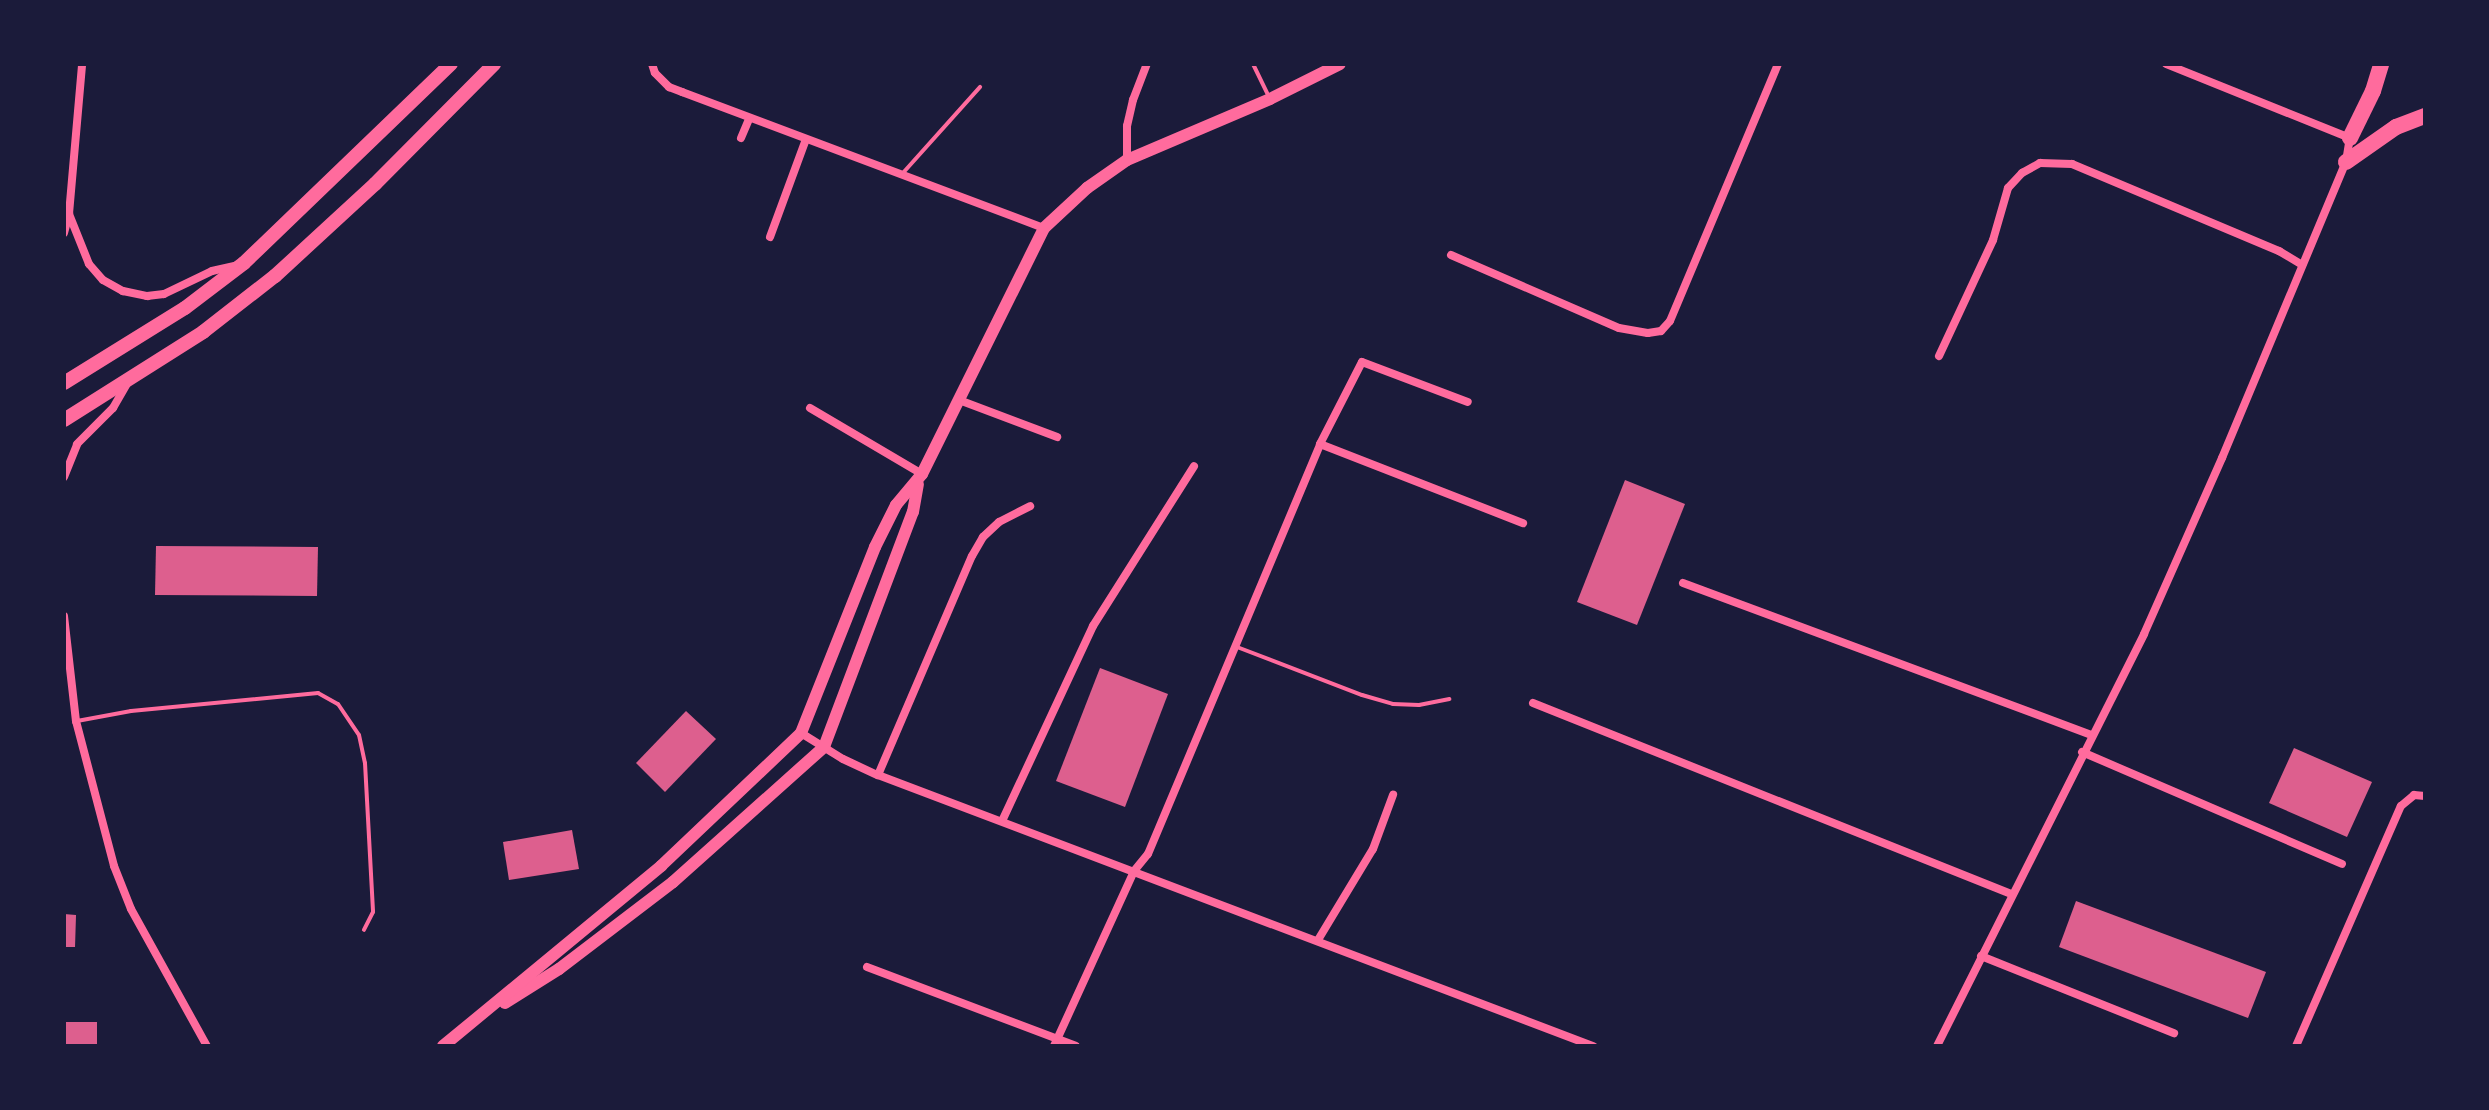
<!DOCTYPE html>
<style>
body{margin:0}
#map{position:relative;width:2489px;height:1110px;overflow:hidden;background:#1b1b3a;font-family:"Public Sans",sans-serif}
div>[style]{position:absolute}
.building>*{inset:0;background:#dd5f8e}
.service>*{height:4px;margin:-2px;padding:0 2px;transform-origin:2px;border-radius:2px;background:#ff6b9d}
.minor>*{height:8px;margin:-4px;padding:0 4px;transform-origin:4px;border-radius:4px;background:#ff6b9d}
.secondary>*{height:12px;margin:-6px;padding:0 6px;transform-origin:6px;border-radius:6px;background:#ff6b9d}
.primary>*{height:14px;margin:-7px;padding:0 7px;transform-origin:7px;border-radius:7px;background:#ff6b9d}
.motorway>*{height:16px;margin:-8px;padding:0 8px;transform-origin:8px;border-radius:8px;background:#ff6b9d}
span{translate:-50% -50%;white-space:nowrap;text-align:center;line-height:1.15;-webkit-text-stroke:6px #1b1b3a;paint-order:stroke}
.frame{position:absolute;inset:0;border:66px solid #1b1b3a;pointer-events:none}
</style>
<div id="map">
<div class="building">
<i style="clip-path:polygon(1625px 480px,1685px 504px,1637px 625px,1577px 602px)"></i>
<i style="clip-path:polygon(156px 546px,318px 547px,317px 596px,155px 595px)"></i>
<i style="clip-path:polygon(1100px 668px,1168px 694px,1125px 807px,1056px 781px)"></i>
<i style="clip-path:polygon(686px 711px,716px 739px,665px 792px,636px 763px)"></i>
<i style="clip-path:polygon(2294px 748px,2372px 782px,2347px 837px,2269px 803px)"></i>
<i style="clip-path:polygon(572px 830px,579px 869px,509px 880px,503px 842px)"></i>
<i style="clip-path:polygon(2076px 901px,2266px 972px,2248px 1018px,2059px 947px)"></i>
<i style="clip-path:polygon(64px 914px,76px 915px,75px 947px,64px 947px)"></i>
<i style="clip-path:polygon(64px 1022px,97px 1022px,97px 1046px,64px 1046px)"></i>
</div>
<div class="service">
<i style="left:1253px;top:64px;width:37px;rotate:64deg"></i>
<i style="left:902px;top:174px;width:117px;rotate:-48.1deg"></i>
<i style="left:1237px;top:647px;width:134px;rotate:21deg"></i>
<i style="left:1362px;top:695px;width:32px;rotate:16deg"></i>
<i style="left:1393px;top:704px;width:26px;rotate:2deg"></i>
<i style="left:1419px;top:705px;width:31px;rotate:-11deg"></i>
<i style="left:77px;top:721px;width:55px;rotate:-10.5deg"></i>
<i style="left:131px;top:711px;width:188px;rotate:-5.5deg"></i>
<i style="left:318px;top:693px;width:23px;rotate:29deg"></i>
<i style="left:338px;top:704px;width:37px;rotate:56deg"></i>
<i style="left:359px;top:735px;width:29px;rotate:78deg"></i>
<i style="left:365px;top:763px;width:149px;rotate:86.9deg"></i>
<i style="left:373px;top:912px;width:20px;rotate:117deg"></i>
</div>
<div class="minor">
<i style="left:652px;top:64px;width:9px;rotate:72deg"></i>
<i style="left:655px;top:73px;width:20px;rotate:45deg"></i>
<i style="left:669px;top:87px;width:14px;rotate:21deg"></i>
<i style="left:682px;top:92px;width:387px;rotate:20.6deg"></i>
<i style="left:741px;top:138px;width:21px;rotate:-67deg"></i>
<i style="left:1127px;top:160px;width:34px;rotate:-90deg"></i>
<i style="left:1127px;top:126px;width:27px;rotate:-77deg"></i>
<i style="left:1133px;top:100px;width:39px;rotate:-69deg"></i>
<i style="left:69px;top:214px;width:54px;rotate:68.2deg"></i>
<i style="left:89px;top:264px;width:21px;rotate:49deg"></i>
<i style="left:103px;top:280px;width:23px;rotate:29deg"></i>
<i style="left:123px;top:291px;width:25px;rotate:12deg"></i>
<i style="left:147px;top:296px;width:17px;rotate:-7deg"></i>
<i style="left:164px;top:294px;width:53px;rotate:-25.6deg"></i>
<i style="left:212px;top:271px;width:23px;rotate:-13deg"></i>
<i style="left:64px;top:233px;width:20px;rotate:-75deg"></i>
<i style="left:69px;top:214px;width:151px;rotate:-85deg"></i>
<i style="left:770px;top:237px;width:104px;rotate:-69.8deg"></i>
<i style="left:1451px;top:255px;width:183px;rotate:23.5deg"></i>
<i style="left:1619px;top:328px;width:29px;rotate:10deg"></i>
<i style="left:1648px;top:333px;width:13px;rotate:-9deg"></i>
<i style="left:1661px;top:331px;width:13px;rotate:-48deg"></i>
<i style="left:1670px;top:321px;width:279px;rotate:-67.2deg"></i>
<i style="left:1939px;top:356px;width:128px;rotate:-65deg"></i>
<i style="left:1993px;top:240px;width:54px;rotate:-73.9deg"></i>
<i style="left:2008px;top:188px;width:21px;rotate:-47deg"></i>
<i style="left:2022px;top:173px;width:21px;rotate:-29deg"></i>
<i style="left:2040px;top:163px;width:32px;rotate:2deg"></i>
<i style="left:2072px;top:164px;width:225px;rotate:22.8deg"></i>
<i style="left:2279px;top:251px;width:27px;rotate:31deg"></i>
<i style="left:959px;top:400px;width:105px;rotate:20.7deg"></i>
<i style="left:810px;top:408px;width:130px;rotate:30.5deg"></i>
<i style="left:1320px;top:444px;width:218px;rotate:21.3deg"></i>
<i style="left:64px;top:477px;width:35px;rotate:-68deg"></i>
<i style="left:77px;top:444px;width:51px;rotate:-45deg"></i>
<i style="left:113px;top:408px;width:30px;rotate:-60deg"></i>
<i style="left:1683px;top:583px;width:435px;rotate:20.4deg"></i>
<i style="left:64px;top:616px;width:106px;rotate:83.5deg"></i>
<i style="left:76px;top:721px;width:150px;rotate:75.3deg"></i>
<i style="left:114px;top:866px;width:46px;rotate:68.4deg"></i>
<i style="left:131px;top:909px;width:157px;rotate:61deg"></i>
<i style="left:1533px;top:703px;width:515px;rotate:21.78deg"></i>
<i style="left:801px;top:733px;width:49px;rotate:31.8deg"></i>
<i style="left:843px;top:759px;width:38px;rotate:25deg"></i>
<i style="left:878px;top:775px;width:765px;rotate:20.76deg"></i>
<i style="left:2082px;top:752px;width:283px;rotate:23.3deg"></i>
<i style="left:878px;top:775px;width:238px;rotate:-66.8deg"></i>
<i style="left:972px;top:556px;width:22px;rotate:-60deg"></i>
<i style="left:983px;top:537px;width:22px;rotate:-43deg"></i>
<i style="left:999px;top:522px;width:35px;rotate:-27deg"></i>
<i style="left:1003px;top:819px;width:213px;rotate:-65deg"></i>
<i style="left:1093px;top:626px;width:189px;rotate:-57.7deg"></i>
<i style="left:1318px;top:940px;width:106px;rotate:-58.9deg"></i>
<i style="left:1373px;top:849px;width:58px;rotate:-69.7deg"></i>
<i style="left:1981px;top:956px;width:208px;rotate:21.8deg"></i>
<i style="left:867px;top:967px;width:223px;rotate:20.7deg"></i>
<i style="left:1054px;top:1046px;width:192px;rotate:-65.4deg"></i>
<i style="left:1134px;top:871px;width:22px;rotate:-51deg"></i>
<i style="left:1148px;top:854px;width:445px;rotate:-67.2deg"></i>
<i style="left:1320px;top:444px;width:92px;rotate:-62.9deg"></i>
<i style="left:1362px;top:362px;width:113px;rotate:20.7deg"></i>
<i style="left:1937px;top:1046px;width:461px;rotate:-63.3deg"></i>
<i style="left:2144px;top:634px;width:193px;rotate:-66.1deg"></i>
<i style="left:2222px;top:458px;width:321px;rotate:-67.3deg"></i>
<i style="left:2346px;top:162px;width:24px;rotate:-81deg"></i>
<i style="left:2350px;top:138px;width:198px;rotate:-158.1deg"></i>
<i style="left:2296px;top:1046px;width:262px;rotate:-66.4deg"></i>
<i style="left:2401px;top:806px;width:17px;rotate:-40deg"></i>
<i style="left:2414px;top:795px;width:11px;rotate:5deg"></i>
</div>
<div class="secondary">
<i style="left:505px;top:1003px;width:64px;rotate:-32.2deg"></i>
<i style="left:559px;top:969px;width:143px;rotate:-37.3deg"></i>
<i style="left:673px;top:882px;width:203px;rotate:-41.8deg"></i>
<i style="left:824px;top:747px;width:251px;rotate:-69.3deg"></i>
<i style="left:913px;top:512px;width:28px;rotate:-80deg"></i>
<i style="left:443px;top:1046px;width:283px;rotate:-39.5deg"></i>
<i style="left:661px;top:866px;width:193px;rotate:-43.5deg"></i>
<i style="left:801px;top:733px;width:200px;rotate:-68.3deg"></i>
<i style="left:875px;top:547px;width:47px;rotate:-63.4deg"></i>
<i style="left:896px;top:505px;width:40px;rotate:-50deg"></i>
<i style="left:922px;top:474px;width:275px;rotate:-63.6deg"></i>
<i style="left:1044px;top:228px;width:59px;rotate:-42.9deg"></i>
<i style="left:1087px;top:188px;width:49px;rotate:-35deg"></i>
<i style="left:1127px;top:160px;width:155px;rotate:-23.1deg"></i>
<i style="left:1270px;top:99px;width:78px;rotate:-26.6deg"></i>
</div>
<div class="primary">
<i style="left:64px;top:383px;width:142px;rotate:-31.8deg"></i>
<i style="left:185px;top:308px;width:74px;rotate:-37.3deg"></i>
<i style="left:244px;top:263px;width:287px;rotate:-43.9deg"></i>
<i style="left:64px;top:420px;width:165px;rotate:-32.3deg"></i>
<i style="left:203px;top:332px;width:91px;rotate:-37.9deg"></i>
<i style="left:275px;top:276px;width:136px;rotate:-42.6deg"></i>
<i style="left:375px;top:184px;width:169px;rotate:-45.2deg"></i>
</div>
<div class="motorway">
<i style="left:2350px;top:138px;width:52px;rotate:-63.9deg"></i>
<i style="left:2373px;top:91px;width:28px;rotate:-73deg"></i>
<i style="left:2346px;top:162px;width:61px;rotate:-35deg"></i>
<i style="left:2396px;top:127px;width:31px;rotate:-21deg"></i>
</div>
<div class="frame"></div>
</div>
